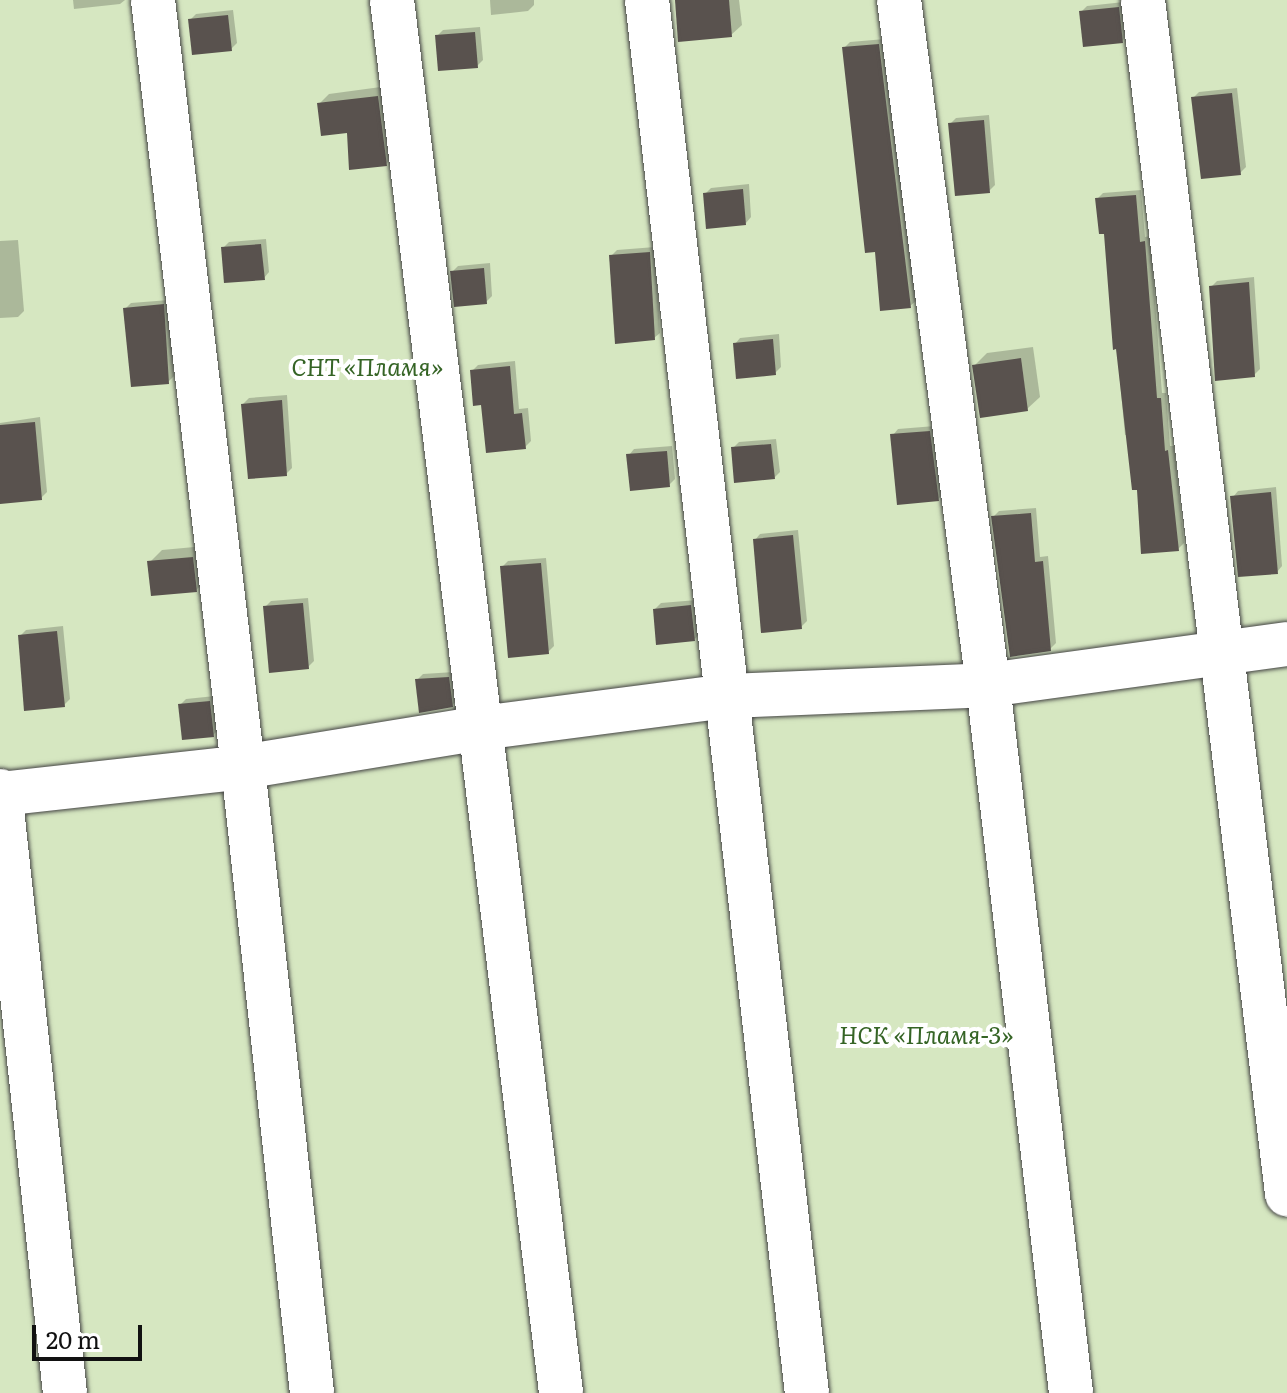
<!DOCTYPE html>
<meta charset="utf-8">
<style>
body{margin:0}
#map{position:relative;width:1287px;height:1393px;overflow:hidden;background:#fefcf5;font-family:Literata,serif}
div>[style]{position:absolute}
.green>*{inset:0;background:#d6e7c1}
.shadow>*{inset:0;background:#0003}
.building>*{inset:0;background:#59524e}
.roads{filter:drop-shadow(0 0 2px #444) drop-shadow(0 0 2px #444)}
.minor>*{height:44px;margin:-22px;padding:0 22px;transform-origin:22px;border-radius:22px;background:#fff}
span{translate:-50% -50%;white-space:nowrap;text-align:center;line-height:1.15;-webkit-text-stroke:8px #fff;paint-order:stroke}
.park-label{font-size:24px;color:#356425;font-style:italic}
.scale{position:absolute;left:32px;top:1325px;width:110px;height:36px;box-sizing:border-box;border:4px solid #111;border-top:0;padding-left:10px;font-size:24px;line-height:28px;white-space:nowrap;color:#111;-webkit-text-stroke:6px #fff;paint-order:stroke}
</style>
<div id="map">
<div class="green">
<i style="clip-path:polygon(0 0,1287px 0,1287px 1393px,0 1393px)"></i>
</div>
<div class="shadow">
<i style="clip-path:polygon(73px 0,125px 0,120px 4px,74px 9px)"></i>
<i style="clip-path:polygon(490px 0,534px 0,534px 5px,528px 11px,491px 15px)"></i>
<i style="clip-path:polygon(679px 0,739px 0,742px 25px,731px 35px)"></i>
<i style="clip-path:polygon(1124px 2px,1128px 35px,1122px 41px,1081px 12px,1087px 6px)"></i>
<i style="clip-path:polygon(233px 10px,237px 43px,231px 49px,190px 20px,196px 14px)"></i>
<i style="clip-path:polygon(480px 27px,483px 60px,477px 66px,437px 36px,443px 30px)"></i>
<i style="clip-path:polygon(885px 39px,916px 301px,910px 306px,877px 250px,844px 48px,850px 42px)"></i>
<i style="clip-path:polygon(388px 86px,396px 154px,386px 164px,319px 104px,329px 94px)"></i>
<i style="clip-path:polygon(1237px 88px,1246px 167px,1240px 173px,1194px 97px,1199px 92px)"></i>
<i style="clip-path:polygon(989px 115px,995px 185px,989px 191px,950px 124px,956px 118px)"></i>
<i style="clip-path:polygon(749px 184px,751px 217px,746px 223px,705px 194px,711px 188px)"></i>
<i style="clip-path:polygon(1141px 190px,1145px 237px,1150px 236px,1162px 393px,1166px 393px,1170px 446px,1174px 446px,1184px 543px,1178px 549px,1138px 488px,1128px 435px,1125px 435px,1106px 232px,1097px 199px,1103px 193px)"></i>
<i style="clip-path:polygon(266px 239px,269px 272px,264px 278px,223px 248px,229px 242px)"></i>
<i style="clip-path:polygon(18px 240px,24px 311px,18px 317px,0 318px,0 241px)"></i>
<i style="clip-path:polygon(655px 247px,660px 333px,654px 338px,611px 256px,617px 250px)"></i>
<i style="clip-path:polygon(490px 263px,492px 296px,486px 302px,452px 272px,458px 266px)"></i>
<i style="clip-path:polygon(1254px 277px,1260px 369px,1254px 375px,1211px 287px,1217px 281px)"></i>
<i style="clip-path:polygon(169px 300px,174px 376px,168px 382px,125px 309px,131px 303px)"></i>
<i style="clip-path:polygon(779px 334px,781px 367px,775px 373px,735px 344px,740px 338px)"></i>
<i style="clip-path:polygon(1033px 347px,1040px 397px,1027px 409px,974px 366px,987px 353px)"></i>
<i style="clip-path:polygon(515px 361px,519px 409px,528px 408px,531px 441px,525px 447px,483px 403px,472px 371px,478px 365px)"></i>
<i style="clip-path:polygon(287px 395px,292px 468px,286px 474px,243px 404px,249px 398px)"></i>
<i style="clip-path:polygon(40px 417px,47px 492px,41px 498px,0 463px,0 423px)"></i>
<i style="clip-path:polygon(935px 426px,944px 494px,938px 499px,893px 435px,898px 429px)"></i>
<i style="clip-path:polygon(776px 439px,780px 472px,774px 478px,733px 448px,739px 442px)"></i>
<i style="clip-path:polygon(672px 446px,675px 479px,669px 485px,629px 455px,634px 449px)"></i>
<i style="clip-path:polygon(1276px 487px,1282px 566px,1277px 572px,1233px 497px,1238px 491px)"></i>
<i style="clip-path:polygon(1036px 508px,1040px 557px,1048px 556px,1056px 643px,1050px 649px,993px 517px,999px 511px)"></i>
<i style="clip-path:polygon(798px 530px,807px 621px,801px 627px,755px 540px,760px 534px)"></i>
<i style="clip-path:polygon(205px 546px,209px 578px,196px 590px,150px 562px,162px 550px)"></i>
<i style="clip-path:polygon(546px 558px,554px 646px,548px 652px,502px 567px,508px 561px)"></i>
<i style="clip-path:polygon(308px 598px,314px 661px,308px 667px,265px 607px,271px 601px)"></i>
<i style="clip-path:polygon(697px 600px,700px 633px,695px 639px,655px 609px,661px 603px)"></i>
<i style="clip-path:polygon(63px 626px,70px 699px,64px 705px,20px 636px,26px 630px)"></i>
<i style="clip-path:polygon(454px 672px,458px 700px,452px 705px,417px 680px,423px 674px)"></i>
<i style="clip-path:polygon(215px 696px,219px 729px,213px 735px,180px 705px,186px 699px)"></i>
</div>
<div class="building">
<i style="clip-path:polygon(675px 0,729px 0,732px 37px,678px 42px)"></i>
<i style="clip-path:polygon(1119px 7px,1123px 43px,1083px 47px,1079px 11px)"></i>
<i style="clip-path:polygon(228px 15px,232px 51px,192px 55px,188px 19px)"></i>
<i style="clip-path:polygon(475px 32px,478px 68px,438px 71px,435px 35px)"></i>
<i style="clip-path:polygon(879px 44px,911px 308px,880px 311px,875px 252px,865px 253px,842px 47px)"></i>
<i style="clip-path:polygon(1232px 93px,1241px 175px,1201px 179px,1191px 97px)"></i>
<i style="clip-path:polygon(378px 96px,387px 166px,349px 170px,347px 133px,321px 136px,317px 103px)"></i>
<i style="clip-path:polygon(984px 120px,990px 193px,955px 196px,948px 123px)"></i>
<i style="clip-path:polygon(743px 189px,746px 225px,706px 229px,703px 193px)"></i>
<i style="clip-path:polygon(1136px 195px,1140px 242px,1145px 241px,1157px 398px,1161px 398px,1165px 451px,1168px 450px,1179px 551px,1141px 554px,1137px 490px,1132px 490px,1116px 349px,1113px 350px,1104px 234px,1099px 234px,1095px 198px)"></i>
<i style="clip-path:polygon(261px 244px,265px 280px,224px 283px,221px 247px)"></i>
<i style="clip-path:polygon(650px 252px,655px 340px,615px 344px,609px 255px)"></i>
<i style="clip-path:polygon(484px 268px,487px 304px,454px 307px,450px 271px)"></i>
<i style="clip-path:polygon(1249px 282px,1255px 377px,1215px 381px,1209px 286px)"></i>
<i style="clip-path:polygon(164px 304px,169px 384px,131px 387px,123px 308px)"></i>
<i style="clip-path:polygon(773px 339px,776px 375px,736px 379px,733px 343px)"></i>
<i style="clip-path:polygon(1021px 358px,1028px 411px,980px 418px,972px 365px)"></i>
<i style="clip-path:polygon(510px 366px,514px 414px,522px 413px,526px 449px,486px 453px,481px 405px,473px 406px,470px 370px)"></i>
<i style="clip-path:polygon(282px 400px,287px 476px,248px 479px,241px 404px)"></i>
<i style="clip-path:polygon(35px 422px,42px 500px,0 504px,0 425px)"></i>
<i style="clip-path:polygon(930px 431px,939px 501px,897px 505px,890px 434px)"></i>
<i style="clip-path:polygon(771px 444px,775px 479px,734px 483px,731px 447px)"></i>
<i style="clip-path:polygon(667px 451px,670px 487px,630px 491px,626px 454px)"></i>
<i style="clip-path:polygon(1271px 492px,1278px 574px,1238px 577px,1230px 496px)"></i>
<i style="clip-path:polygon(1031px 513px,1035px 562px,1043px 561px,1051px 651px,1010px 657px,991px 516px)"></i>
<i style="clip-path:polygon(793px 535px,802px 629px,761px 633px,753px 539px)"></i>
<i style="clip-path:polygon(193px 557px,197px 592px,151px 596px,147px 561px)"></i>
<i style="clip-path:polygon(541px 563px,549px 654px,508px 658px,500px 566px)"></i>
<i style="clip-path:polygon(303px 603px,309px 669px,269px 673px,263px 606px)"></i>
<i style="clip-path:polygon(691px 605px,695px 641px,656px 645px,653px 609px)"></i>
<i style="clip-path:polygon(57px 631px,65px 707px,24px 711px,18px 635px)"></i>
<i style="clip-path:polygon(449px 677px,453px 707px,419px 713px,415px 679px)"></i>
<i style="clip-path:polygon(210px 701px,214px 737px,182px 740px,178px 704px)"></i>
</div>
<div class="roads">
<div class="minor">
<i style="left:153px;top:0;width:772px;rotate:83.31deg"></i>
<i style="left:243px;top:767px;width:630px;rotate:83.71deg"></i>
<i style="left:392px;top:0;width:1403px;rotate:83.08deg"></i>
<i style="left:647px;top:0;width:1402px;rotate:83.45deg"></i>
<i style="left:899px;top:0;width:691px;rotate:82.6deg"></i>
<i style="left:988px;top:685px;width:713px;rotate:83.31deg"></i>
<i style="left:1143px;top:0;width:1203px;rotate:83.12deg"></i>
<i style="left:0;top:791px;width:605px;rotate:83.84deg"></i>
<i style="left:0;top:794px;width:244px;rotate:-6.3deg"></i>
<i style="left:243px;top:767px;width:241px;rotate:-9.3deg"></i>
<i style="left:481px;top:728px;width:250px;rotate:-7.4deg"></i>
<i style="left:729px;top:696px;width:259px;rotate:-2.4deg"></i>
<i style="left:988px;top:685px;width:302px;rotate:-7.8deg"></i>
</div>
</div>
<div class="park-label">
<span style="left:367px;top:366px">СНТ «Пламя»</span>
<span style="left:926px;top:1034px">НСК «Пламя-3»</span>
</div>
<div class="scale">20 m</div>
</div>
